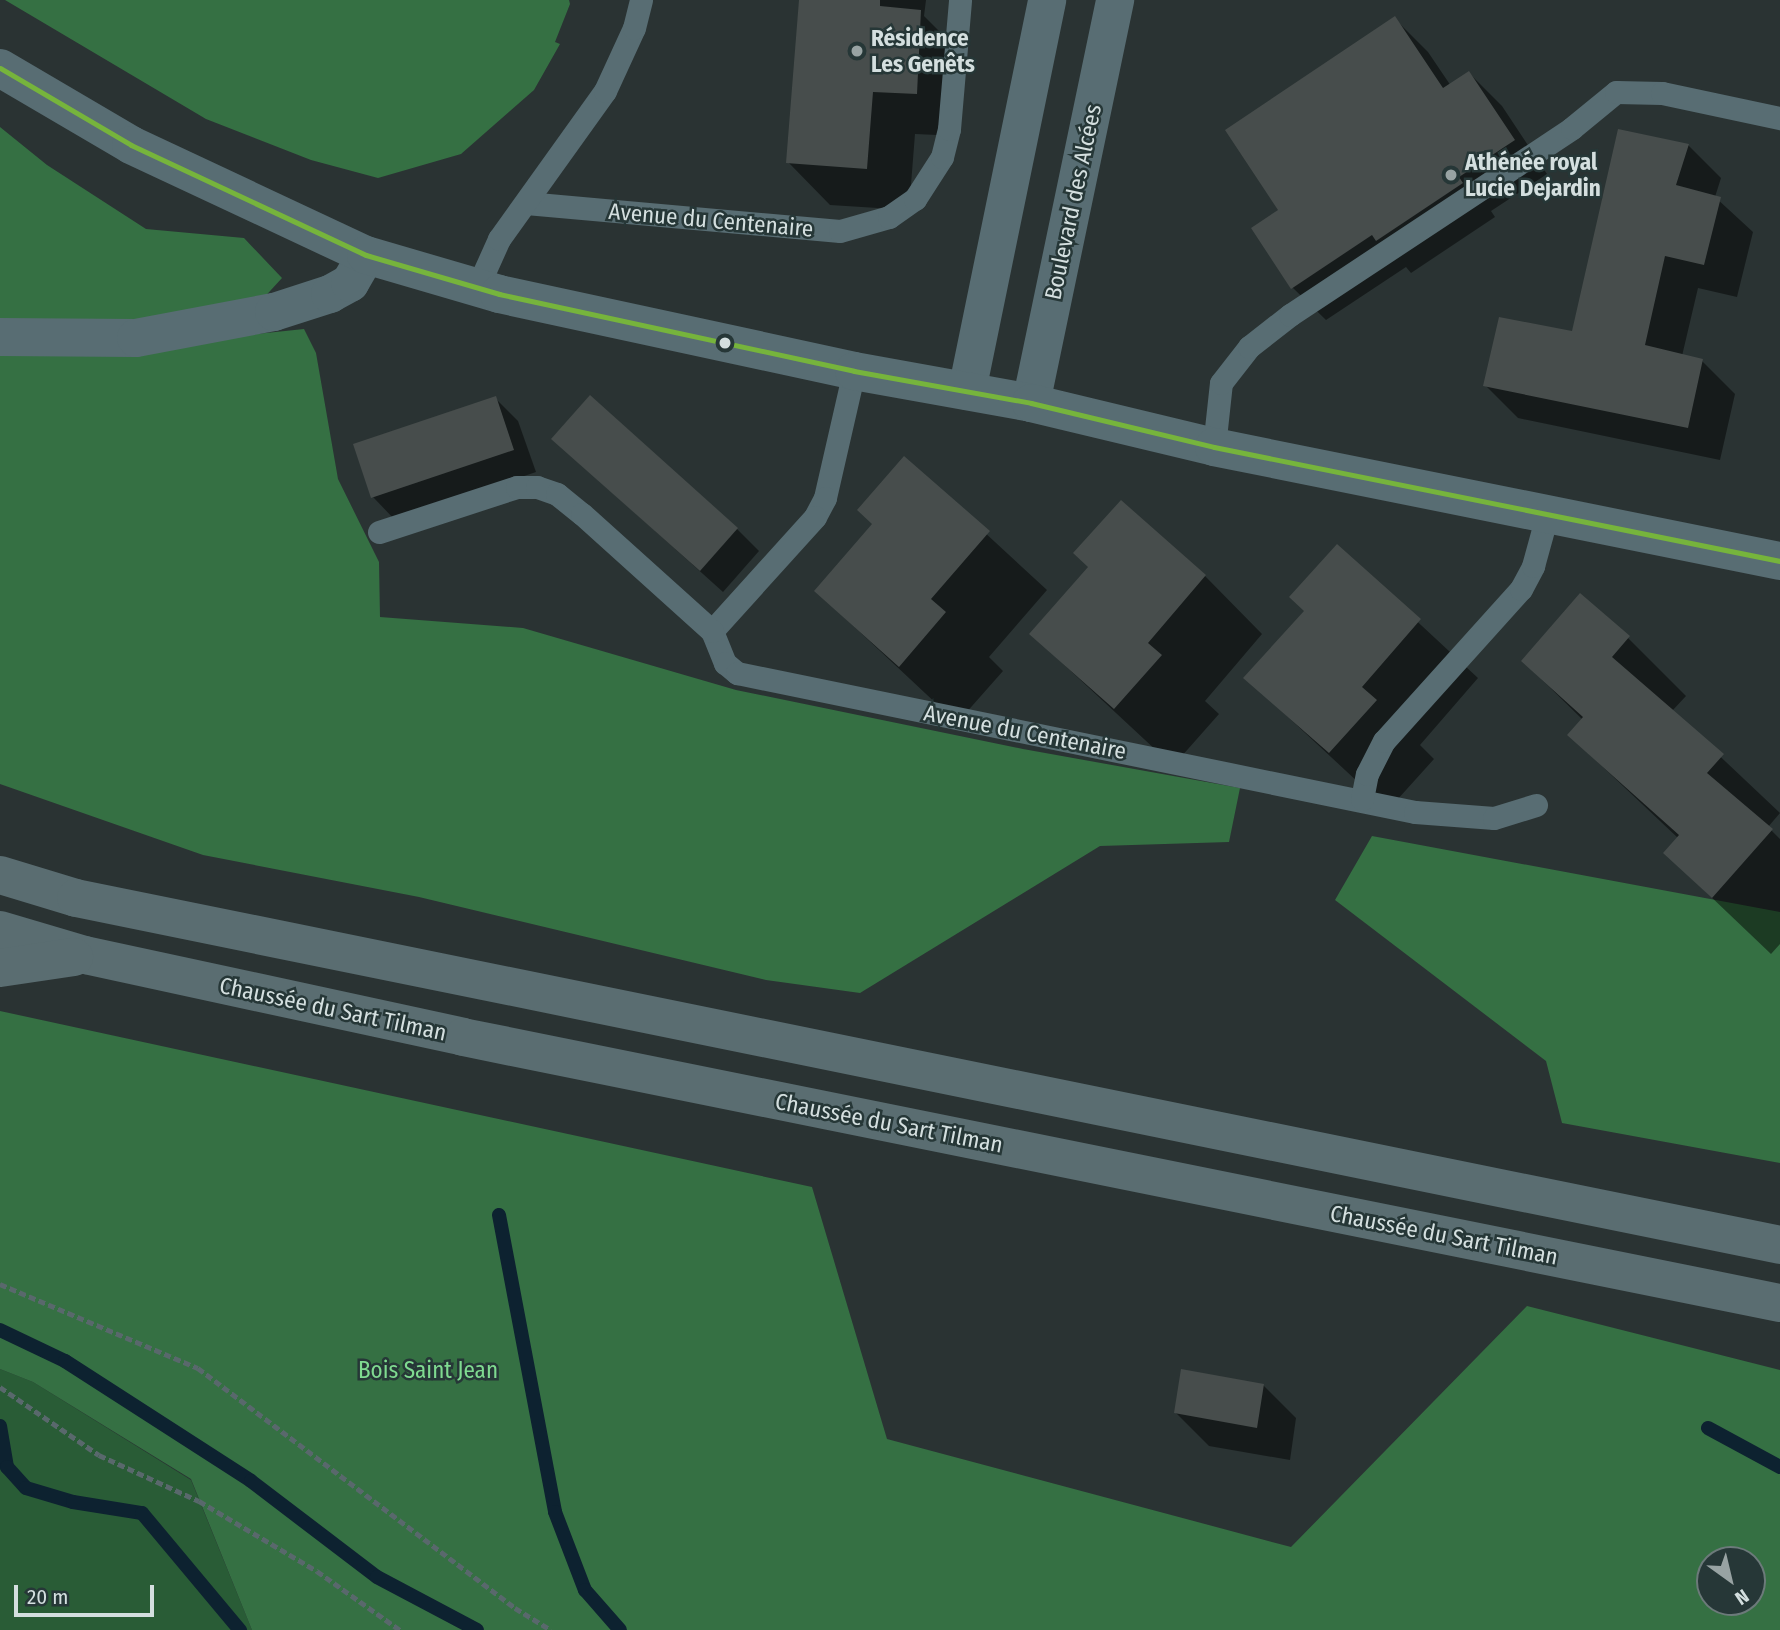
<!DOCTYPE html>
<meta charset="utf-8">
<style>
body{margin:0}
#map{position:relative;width:1780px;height:1630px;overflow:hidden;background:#2a3333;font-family:"Fira Sans Condensed",sans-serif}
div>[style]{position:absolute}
.green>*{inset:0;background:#295c36}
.forest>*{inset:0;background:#357043}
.shadow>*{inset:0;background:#0007}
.stream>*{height:14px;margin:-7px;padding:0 7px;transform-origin:7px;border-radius:7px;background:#0d2230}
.building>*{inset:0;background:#474d4c}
.path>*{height:4.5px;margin-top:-2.25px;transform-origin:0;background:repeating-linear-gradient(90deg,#59686c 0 7px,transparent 0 10.5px)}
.service>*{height:23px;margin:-11.5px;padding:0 11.5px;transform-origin:11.5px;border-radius:11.5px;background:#586d73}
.minor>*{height:38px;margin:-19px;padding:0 19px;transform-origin:19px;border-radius:19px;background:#586d73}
.tertiary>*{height:38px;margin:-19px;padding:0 19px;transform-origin:19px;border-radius:19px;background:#586d73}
.trunk>*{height:38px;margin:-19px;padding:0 19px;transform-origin:19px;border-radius:19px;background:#5a6d71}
.bus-1>*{height:5px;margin:-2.5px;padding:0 2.5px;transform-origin:2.5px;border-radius:2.5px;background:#76b43c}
.dots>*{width:19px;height:19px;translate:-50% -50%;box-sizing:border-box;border:4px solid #263737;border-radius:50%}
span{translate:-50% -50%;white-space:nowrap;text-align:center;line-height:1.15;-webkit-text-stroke:5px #263737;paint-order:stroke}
.poi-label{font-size:23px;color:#d4dfdf;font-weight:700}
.left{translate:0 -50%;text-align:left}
.street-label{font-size:23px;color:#d4dfdf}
.park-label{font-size:23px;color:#7fda90}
.north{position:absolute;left:1696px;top:1546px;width:70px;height:70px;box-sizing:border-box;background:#263737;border:2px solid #6c7a7a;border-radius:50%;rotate:146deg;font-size:19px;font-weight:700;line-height:28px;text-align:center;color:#d4dfdf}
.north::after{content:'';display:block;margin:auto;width:24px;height:32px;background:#98a3a3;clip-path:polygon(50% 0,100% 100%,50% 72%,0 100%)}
.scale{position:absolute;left:14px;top:1585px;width:140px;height:32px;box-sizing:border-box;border:4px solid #d4dfdf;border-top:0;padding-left:9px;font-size:21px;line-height:24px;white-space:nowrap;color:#d4dfdf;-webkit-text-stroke:5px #263737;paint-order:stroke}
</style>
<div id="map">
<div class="green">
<i style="clip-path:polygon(0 1369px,33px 1382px,191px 1480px,252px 1630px,0 1630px)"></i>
</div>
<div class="forest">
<i style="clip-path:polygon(5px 0,569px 0,570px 4px,555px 42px,560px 44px,534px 90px,461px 154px,378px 178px,311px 160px,206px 119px)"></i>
<i style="clip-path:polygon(0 127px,47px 165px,146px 229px,244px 238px,282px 278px,228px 337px,304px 329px,316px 353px,338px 479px,379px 562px,380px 617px,523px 628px,736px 690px,1023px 749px,1240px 788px,1229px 842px,1100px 846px,860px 993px,766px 980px,419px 897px,203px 855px,0 784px)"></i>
<i style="clip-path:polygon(1372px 836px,1780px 912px,1780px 1163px,1562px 1123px,1546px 1061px,1335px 900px)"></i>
<i style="clip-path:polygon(evenodd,0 1011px,812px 1187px,887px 1439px,1291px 1547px,1527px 1306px,1780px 1370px,1780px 1630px,252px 1630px,191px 1479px,33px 1382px,0 1369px,0 1011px,1710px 1560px,1752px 1560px,1752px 1602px,1710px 1602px,1710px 1560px)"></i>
</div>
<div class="shadow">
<i style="clip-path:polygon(801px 0,926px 0,924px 16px,963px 55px,959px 136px,915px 134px,909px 210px,830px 205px,788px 162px)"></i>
<i style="clip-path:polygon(1395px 19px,1428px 52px,1451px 86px,1469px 73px,1502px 106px,1547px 174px,1491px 211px,1495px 217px,1411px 273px,1406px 267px,1326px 320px,1293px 288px,1280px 210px)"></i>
<i style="clip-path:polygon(1688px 145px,1721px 178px,1715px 197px,1753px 232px,1737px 297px,1698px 288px,1682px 356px,1702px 361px,1735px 394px,1720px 460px,1518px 418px,1485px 385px,1574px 333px)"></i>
<i style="clip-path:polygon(495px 398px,518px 421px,536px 472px,395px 520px,373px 497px)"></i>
<i style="clip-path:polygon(553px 439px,737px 529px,759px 551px,723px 592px)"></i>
<i style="clip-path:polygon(904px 458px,1047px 590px,989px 657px,1003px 671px,957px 723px,816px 591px,874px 525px)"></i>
<i style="clip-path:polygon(1337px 547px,1478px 678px,1420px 745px,1434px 759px,1388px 810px,1246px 678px,1306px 611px)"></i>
<i style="clip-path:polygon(1090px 568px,1205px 576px,1262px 634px,1205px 701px,1219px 714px,1173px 766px,1031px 634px)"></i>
<i style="clip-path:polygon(1628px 638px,1686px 696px,1672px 711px,1780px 813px,1768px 827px,1780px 839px,1780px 944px,1771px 954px,1665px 853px,1678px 838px,1569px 735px,1583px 720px,1523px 661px)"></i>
<i style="clip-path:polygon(1263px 1385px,1296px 1418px,1290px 1460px,1209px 1446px,1176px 1413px)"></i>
</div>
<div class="stream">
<i style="left:499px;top:1215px;width:302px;rotate:79.3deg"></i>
<i style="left:555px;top:1512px;width:84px;rotate:69deg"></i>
<i style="left:585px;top:1590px;width:53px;rotate:48.8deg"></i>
<i style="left:0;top:1330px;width:72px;rotate:25.5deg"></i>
<i style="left:65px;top:1361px;width:221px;rotate:32.8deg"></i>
<i style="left:251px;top:1481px;width:158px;rotate:37.3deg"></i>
<i style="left:377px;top:1577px;width:113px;rotate:27.9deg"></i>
<i style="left:0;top:1426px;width:42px;rotate:80.3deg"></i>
<i style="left:7px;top:1467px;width:28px;rotate:48deg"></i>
<i style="left:26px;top:1488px;width:49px;rotate:16.6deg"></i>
<i style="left:73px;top:1502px;width:70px;rotate:9.1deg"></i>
<i style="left:142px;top:1513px;width:153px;rotate:50.1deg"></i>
<i style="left:1708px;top:1428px;width:82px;rotate:28.4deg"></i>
</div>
<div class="building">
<i style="clip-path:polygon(799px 0,880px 0,880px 6px,921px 10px,917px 94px,873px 92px,867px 169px,786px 163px)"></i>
<i style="clip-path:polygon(1395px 16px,1443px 88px,1469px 71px,1515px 140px,1459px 177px,1463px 183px,1376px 241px,1372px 235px,1291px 289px,1251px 228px,1278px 210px,1225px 130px)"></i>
<i style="clip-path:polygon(1618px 129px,1689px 144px,1676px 185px,1721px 197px,1704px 265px,1665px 256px,1645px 345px,1703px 359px,1688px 428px,1483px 386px,1499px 317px,1572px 331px)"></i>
<i style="clip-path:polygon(590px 395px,738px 528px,700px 571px,551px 439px)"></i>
<i style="clip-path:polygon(496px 396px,514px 450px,371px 498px,353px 444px)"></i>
<i style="clip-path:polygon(904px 456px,990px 531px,931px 599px,946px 612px,899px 667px,814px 591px,872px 524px,857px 510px)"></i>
<i style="clip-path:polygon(1121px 500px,1206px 575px,1148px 643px,1162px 655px,1114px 709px,1029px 634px,1088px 567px,1073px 553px)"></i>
<i style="clip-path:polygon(1337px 544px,1421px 619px,1362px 687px,1377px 700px,1329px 753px,1243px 678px,1304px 611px,1289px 597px)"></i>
<i style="clip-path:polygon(1580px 593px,1630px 636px,1612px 657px,1724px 754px,1707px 773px,1773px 829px,1712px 898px,1663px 853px,1679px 835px,1567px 735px,1583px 717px,1521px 661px)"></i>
<i style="clip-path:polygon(1181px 1369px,1264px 1384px,1257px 1428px,1174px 1413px)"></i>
</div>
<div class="path">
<i style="left:0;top:1284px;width:215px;rotate:23deg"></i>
<i style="left:198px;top:1368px;width:398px;rotate:37.1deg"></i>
<i style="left:515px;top:1608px;width:42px;rotate:31.4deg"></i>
<i style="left:0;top:1387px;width:120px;rotate:34.5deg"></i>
<i style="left:99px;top:1455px;width:110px;rotate:24.7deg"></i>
<i style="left:199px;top:1501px;width:137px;rotate:30.7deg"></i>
<i style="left:317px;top:1571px;width:102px;rotate:35.4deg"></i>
</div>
<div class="service">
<i style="left:526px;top:203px;width:315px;rotate:5.1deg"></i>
<i style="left:840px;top:231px;width:51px;rotate:-15.9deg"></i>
<i style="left:889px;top:217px;width:32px;rotate:-35deg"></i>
<i style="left:915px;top:199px;width:50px;rotate:-57.3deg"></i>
<i style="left:942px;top:157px;width:29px;rotate:-76deg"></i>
<i style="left:949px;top:129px;width:129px;rotate:-85.1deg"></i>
<i style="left:477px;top:288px;width:54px;rotate:-65.8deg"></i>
<i style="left:499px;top:239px;width:182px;rotate:-54.4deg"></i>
<i style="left:605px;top:91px;width:69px;rotate:-65.3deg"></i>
<i style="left:634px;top:28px;width:29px;rotate:-76deg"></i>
<i style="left:854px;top:371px;width:130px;rotate:102.9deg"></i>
<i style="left:825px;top:498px;width:21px;rotate:118deg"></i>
<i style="left:815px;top:517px;width:154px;rotate:132.1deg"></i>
<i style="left:712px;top:631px;width:35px;rotate:68deg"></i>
<i style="left:725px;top:663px;width:16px;rotate:40deg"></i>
<i style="left:737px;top:673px;width:692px;rotate:11.59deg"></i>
<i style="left:1415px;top:812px;width:79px;rotate:4.3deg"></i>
<i style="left:1494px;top:818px;width:44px;rotate:-17.2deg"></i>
<i style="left:1214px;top:447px;width:64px;rotate:-83.8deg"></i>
<i style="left:1221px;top:383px;width:46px;rotate:-52.1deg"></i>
<i style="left:1249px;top:347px;width:52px;rotate:-38deg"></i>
<i style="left:1290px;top:315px;width:338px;rotate:-33.5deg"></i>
<i style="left:1572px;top:128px;width:57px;rotate:-39.3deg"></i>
<i style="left:1616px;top:92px;width:46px;rotate:1.2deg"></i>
<i style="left:1662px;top:93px;width:121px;rotate:12deg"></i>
<i style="left:379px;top:532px;width:145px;rotate:-18.1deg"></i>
<i style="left:517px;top:487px;width:20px"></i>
<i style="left:537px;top:487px;width:21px;rotate:19deg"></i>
<i style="left:557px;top:494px;width:32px;rotate:39deg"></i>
<i style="left:582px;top:514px;width:175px;rotate:42deg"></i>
<i style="left:1362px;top:799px;width:25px;rotate:-79deg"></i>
<i style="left:1367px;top:774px;width:37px;rotate:-63deg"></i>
<i style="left:1384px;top:741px;width:205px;rotate:-48deg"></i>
<i style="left:1521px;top:589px;width:26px;rotate:-62deg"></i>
<i style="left:1533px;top:566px;width:53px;rotate:-74.6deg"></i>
</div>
<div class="minor">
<i style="left:0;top:337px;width:136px;rotate:0.4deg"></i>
<i style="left:136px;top:338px;width:140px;rotate:-10.7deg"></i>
<i style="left:274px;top:312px;width:59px;rotate:-17.8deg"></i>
<i style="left:330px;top:294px;width:23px;rotate:-29deg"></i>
<i style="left:350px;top:283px;width:32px;rotate:-60deg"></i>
<i style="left:967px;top:391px;width:399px;rotate:-78.4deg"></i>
<i style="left:1031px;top:403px;width:412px;rotate:-78.2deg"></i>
</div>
<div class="tertiary">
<i style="left:0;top:68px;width:152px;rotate:30.4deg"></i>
<i style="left:131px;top:145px;width:259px;rotate:25.1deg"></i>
<i style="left:366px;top:255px;width:139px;rotate:16.3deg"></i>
<i style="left:499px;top:294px;width:363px;rotate:12.2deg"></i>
<i style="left:854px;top:371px;width:180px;rotate:10.2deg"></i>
<i style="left:1031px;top:403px;width:188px;rotate:13.5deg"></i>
<i style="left:1214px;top:447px;width:577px;rotate:11.39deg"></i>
</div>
<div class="trunk">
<i style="left:0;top:875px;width:79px;rotate:16.8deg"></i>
<i style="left:76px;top:898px;width:1739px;rotate:11.51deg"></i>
<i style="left:0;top:930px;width:89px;rotate:16.4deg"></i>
<i style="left:85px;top:955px;width:387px;rotate:12.2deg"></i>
<i style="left:463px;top:1037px;width:1344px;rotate:11.42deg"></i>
<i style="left:0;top:968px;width:75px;rotate:-8.5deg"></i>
</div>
<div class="bus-1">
<i style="left:0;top:68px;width:152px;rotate:30.4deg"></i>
<i style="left:131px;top:145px;width:259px;rotate:25.1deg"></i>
<i style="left:366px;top:255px;width:139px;rotate:16.3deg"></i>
<i style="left:499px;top:294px;width:363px;rotate:12.2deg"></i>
<i style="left:854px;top:371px;width:180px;rotate:10.2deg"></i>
<i style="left:1031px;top:403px;width:188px;rotate:13.5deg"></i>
<i style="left:1214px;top:447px;width:577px;rotate:11.39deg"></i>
</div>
<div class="dots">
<i style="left:857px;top:51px;background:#98a3a3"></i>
<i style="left:1451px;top:175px;background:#98a3a3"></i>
<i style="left:725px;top:343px;background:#d4dfdf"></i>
</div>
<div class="poi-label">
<span class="left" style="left:871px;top:51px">Résidence<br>Les Genêts</span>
<span class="left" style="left:1465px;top:175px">Athénée royal<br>Lucie Dejardin</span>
</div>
<div class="street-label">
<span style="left:1073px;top:202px;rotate:-78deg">Boulevard des Alcées</span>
<span style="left:711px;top:220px;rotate:5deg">Avenue du Centenaire</span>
<span style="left:1025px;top:732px;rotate:11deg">Avenue du Centenaire</span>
<span style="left:333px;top:1009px;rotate:12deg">Chaussée du Sart Tilman</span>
<span style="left:889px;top:1123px;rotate:11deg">Chaussée du Sart Tilman</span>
<span style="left:1444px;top:1235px;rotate:11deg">Chaussée du Sart Tilman</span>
</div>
<div class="park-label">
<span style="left:428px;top:1370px">Bois Saint Jean</span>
</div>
<div class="north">N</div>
<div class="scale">20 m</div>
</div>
